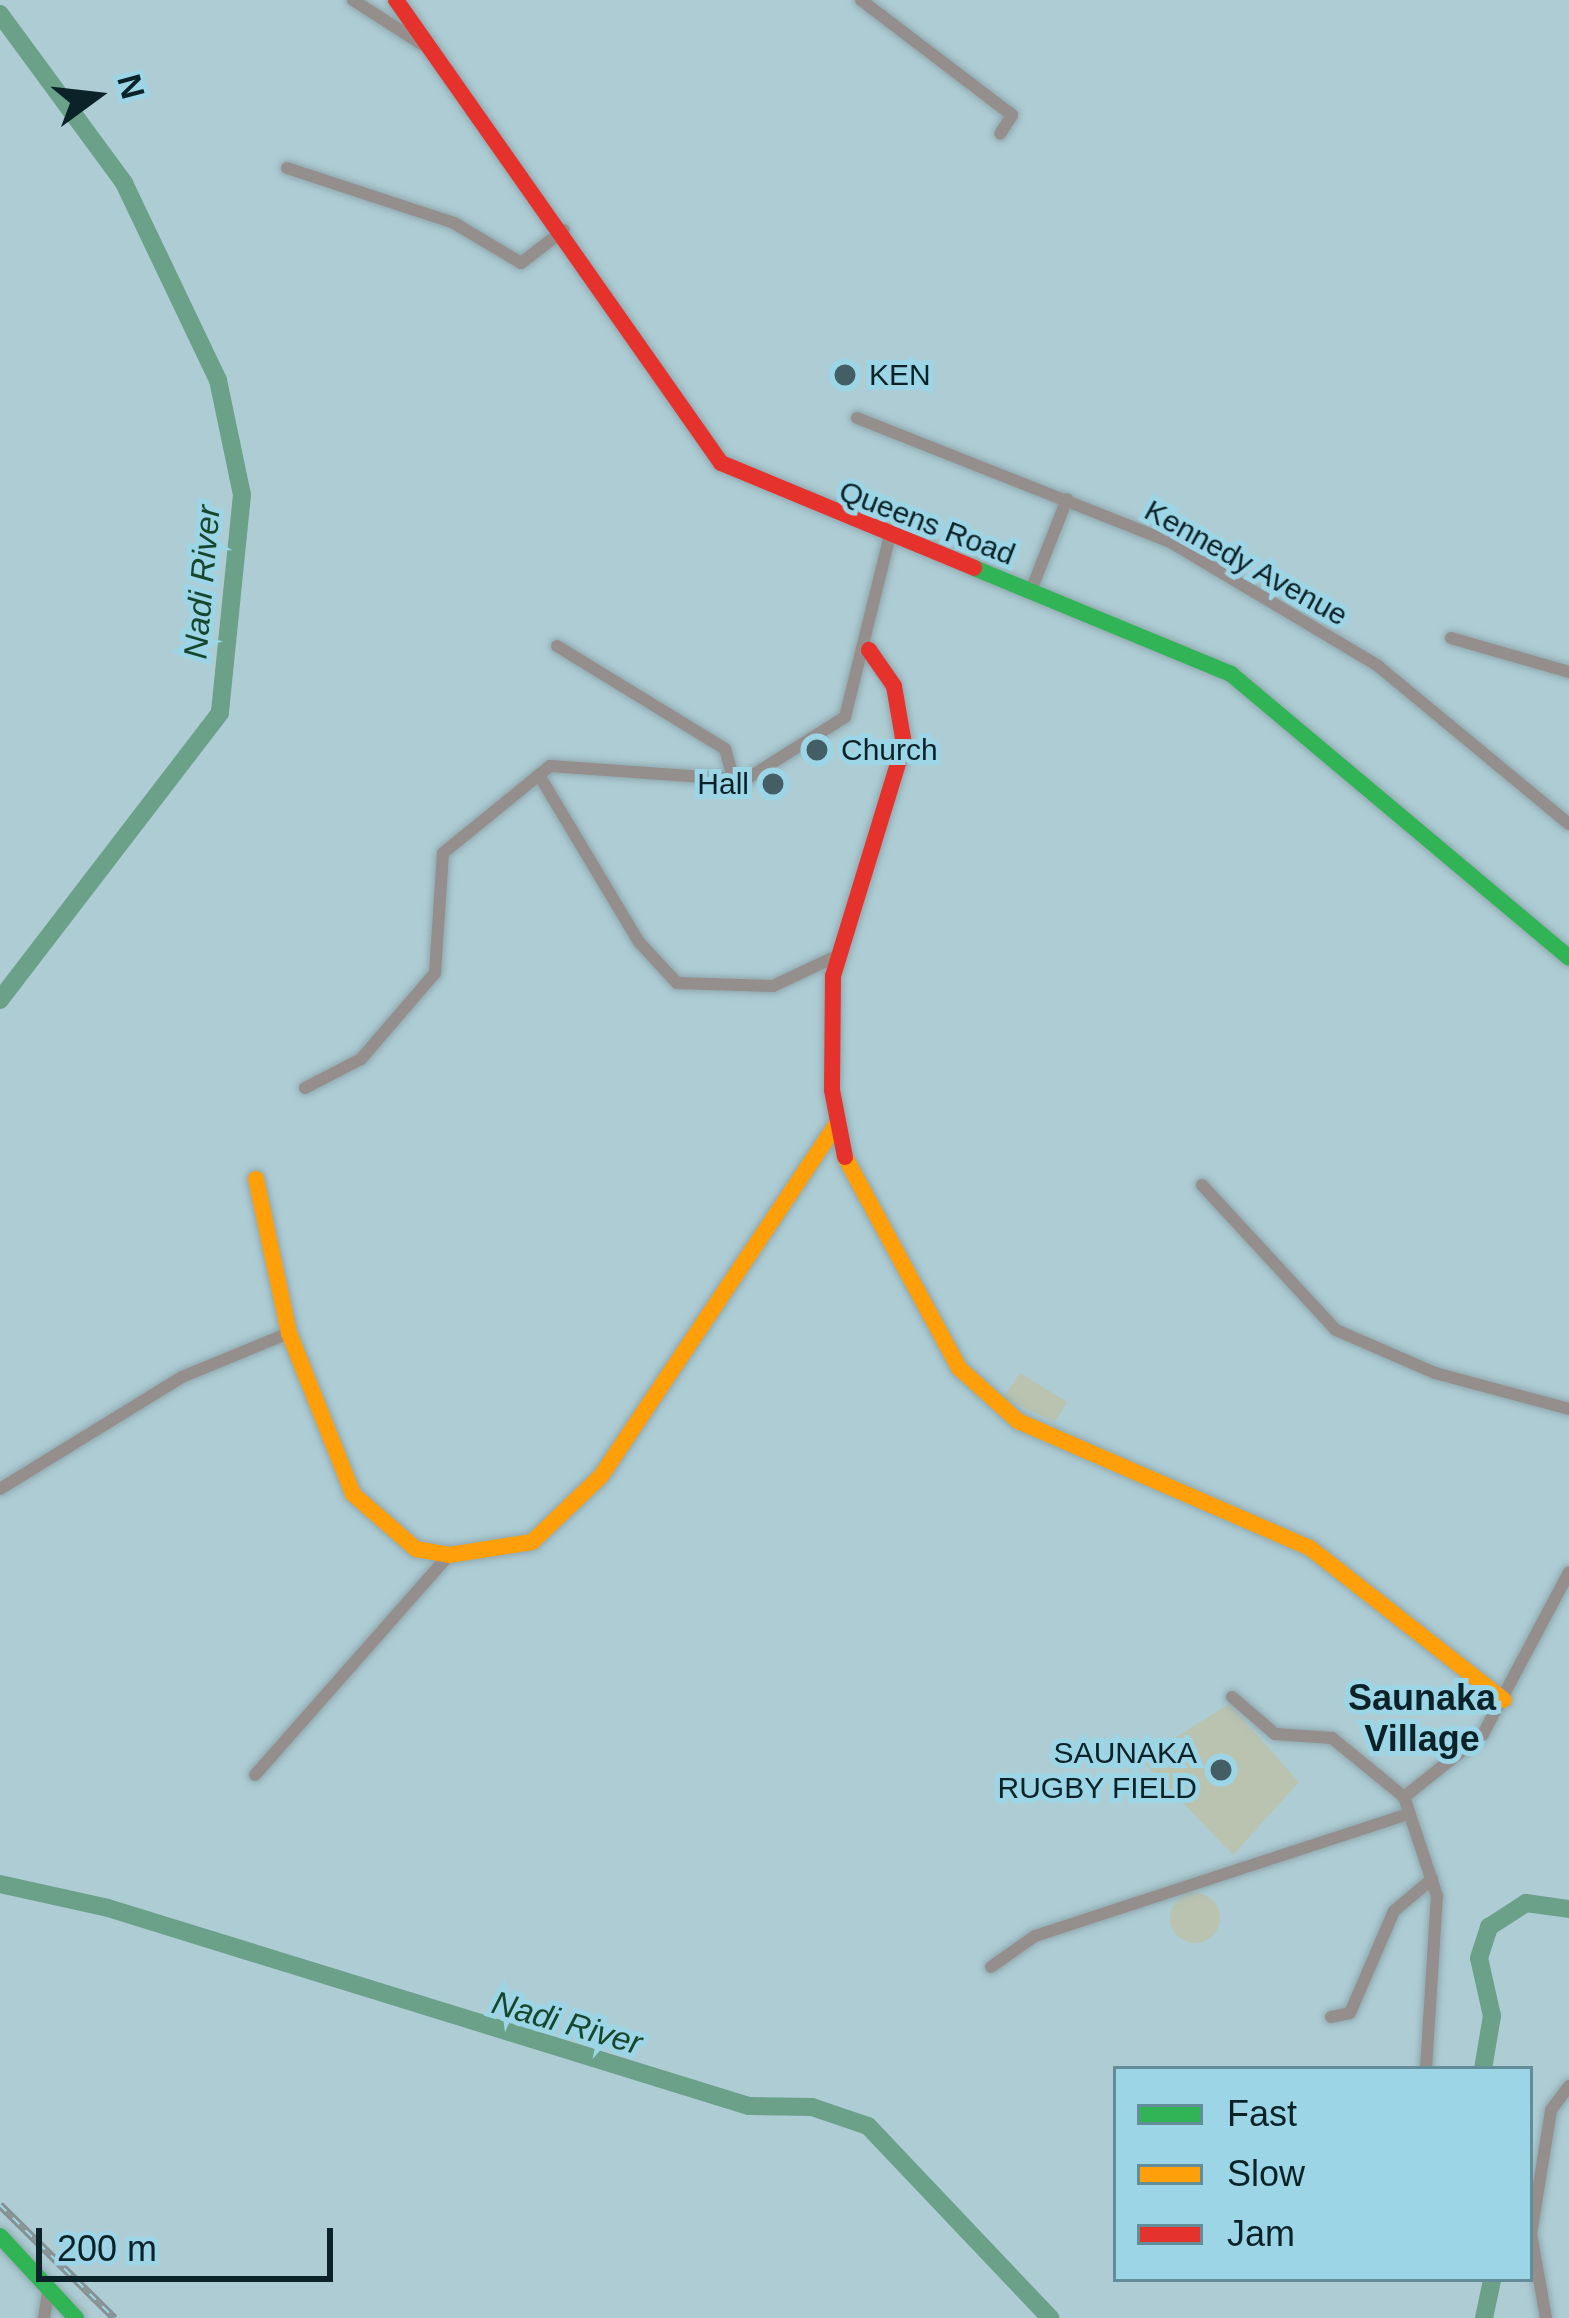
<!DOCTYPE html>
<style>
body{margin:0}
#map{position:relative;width:1569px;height:2318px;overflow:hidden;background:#adccd4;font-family:Arial,sans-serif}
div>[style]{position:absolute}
.green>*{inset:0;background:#b9c3b0}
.round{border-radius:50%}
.river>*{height:18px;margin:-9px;padding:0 9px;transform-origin:9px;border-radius:9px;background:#6ba089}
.roads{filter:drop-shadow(0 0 3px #90a8ae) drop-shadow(0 0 3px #90a8ae)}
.street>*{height:12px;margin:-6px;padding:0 6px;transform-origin:6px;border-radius:6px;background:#948f8d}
.fast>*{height:16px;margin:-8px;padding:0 8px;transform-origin:8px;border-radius:8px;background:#30b455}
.slow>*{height:16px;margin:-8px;padding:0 8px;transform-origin:8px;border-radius:8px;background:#ff9f0a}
.jam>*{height:16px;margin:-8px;padding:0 8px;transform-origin:8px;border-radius:8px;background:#e5322d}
.rail>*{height:8px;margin-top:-4px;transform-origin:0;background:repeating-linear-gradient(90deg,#9cd5e5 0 9px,#869194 0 18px);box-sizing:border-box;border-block:3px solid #869194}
.dots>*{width:33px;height:33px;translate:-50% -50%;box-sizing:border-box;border:6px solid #9cd5e5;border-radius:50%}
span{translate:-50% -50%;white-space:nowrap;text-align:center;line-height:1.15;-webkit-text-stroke:10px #9cd5e5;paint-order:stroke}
.poi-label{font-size:30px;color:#0a2228}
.left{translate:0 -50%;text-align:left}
.right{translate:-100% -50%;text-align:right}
.street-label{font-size:30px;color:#0a2228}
.water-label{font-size:33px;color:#16472e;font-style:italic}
.quarter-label{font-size:36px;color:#0a2228;font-weight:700}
.legend{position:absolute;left:1113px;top:2066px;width:420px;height:216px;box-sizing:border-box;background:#9cd5e5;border:3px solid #628d99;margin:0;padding:15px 21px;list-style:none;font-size:36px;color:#0a2228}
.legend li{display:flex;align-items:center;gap:24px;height:60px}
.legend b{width:60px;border:3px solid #628d99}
.north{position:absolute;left:36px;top:36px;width:120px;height:120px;-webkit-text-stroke:9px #9cd5e5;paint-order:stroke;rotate:75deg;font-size:33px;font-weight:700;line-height:48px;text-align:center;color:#0a2228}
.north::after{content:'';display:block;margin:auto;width:42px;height:54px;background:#0a2228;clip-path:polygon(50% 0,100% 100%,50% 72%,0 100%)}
.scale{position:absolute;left:36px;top:2228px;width:297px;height:54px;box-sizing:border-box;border:6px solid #0a2228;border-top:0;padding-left:15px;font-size:36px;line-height:42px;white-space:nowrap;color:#0a2228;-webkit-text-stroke:9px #9cd5e5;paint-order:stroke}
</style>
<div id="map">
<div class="green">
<i style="clip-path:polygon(1020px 1373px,1067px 1402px,1055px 1422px,1003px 1398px)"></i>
<i style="clip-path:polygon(1229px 1704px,1299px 1782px,1233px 1855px,1141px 1759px)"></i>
<i class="round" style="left:1170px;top:1893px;width:50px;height:50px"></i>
</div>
<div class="river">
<i style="left:0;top:14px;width:210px;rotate:53.7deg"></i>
<i style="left:124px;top:183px;width:218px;rotate:64.5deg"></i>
<i style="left:218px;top:380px;width:117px;rotate:78.2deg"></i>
<i style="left:242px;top:495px;width:219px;rotate:95.8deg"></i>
<i style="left:220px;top:713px;width:362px;rotate:127.5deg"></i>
<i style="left:0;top:1884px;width:111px;rotate:12.5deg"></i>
<i style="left:108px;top:1908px;width:671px;rotate:17.17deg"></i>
<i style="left:749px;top:2106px;width:63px;rotate:0.9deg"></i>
<i style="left:812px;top:2107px;width:59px;rotate:18.7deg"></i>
<i style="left:868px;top:2126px;width:265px;rotate:46.5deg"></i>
<i style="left:1483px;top:2069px;width:54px;rotate:-80.4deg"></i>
<i style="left:1492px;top:2016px;width:59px;rotate:-102.6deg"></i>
<i style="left:1479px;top:1958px;width:33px;rotate:-72deg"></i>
<i style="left:1489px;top:1927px;width:44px;rotate:-33deg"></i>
<i style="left:1526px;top:1903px;width:43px;rotate:7.9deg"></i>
<i style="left:1484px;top:2318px;width:40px;rotate:-78deg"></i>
</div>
<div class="roads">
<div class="street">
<i style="left:353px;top:0;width:96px;rotate:32.7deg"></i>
<i style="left:861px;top:0;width:190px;rotate:37.3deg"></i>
<i style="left:1012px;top:115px;width:22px;rotate:122deg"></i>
<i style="left:287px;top:168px;width:176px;rotate:18.2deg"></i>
<i style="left:454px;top:223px;width:78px;rotate:30.8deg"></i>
<i style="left:521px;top:263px;width:54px;rotate:-37.5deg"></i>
<i style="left:857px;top:418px;width:339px;rotate:21.6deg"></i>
<i style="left:1172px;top:543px;width:240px;rotate:30.8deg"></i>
<i style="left:1378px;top:666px;width:248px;rotate:39.6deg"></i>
<i style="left:1030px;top:593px;width:101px;rotate:-68.5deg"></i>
<i style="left:1451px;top:638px;width:123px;rotate:16.1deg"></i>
<i style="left:557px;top:646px;width:197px;rotate:31.5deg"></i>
<i style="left:725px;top:749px;width:33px;rotate:74deg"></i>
<i style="left:539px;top:775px;width:195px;rotate:59.1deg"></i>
<i style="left:639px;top:942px;width:56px;rotate:47.2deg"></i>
<i style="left:677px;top:983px;width:96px;rotate:1.8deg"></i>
<i style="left:773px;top:986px;width:73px;rotate:-25.2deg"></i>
<i style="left:305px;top:1088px;width:63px;rotate:-27.4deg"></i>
<i style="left:361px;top:1059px;width:113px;rotate:-49.3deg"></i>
<i style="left:435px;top:973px;width:120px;rotate:-86.2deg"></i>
<i style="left:443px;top:853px;width:138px;rotate:-39.1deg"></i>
<i style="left:550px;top:766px;width:196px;rotate:4.1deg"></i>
<i style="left:745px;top:780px;width:118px;rotate:-32.2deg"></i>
<i style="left:845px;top:717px;width:183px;rotate:-76.1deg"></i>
<i style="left:1202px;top:1185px;width:197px;rotate:47.3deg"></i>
<i style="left:1336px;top:1330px;width:108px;rotate:23.5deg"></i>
<i style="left:1435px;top:1373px;width:139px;rotate:15deg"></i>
<i style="left:0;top:1489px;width:214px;rotate:-31.6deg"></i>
<i style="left:182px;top:1377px;width:116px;rotate:-22.4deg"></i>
<i style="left:1232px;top:1697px;width:57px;rotate:40.7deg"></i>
<i style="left:1275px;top:1734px;width:57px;rotate:4deg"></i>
<i style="left:1332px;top:1738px;width:93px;rotate:39.3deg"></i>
<i style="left:255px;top:1775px;width:293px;rotate:-48.6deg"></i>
<i style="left:991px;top:1967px;width:54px;rotate:-35.2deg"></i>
<i style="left:1035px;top:1936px;width:387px;rotate:-18.1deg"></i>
<i style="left:1331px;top:2017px;width:19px;rotate:-12deg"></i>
<i style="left:1350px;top:2013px;width:111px;rotate:-66.7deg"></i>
<i style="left:1394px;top:1911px;width:50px;rotate:-40.1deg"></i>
<i style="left:1426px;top:2069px;width:173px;rotate:-86.4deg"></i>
<i style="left:1437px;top:1896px;width:104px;rotate:-108.4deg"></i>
<i style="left:1404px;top:1797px;width:101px;rotate:-38.6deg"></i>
<i style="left:1483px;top:1734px;width:183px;rotate:-62deg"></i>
<i style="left:44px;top:2318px;width:26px;rotate:-81deg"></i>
<i style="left:1546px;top:2318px;width:85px;rotate:-100.1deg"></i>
<i style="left:1531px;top:2234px;width:126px;rotate:-80.8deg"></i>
<i style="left:1551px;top:2110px;width:30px;rotate:-53deg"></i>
</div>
<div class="fast">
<i style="left:974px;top:568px;width:278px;rotate:22.4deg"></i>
<i style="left:1231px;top:674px;width:441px;rotate:40deg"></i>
<i style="left:0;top:2236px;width:112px;rotate:47.2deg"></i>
</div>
<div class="slow">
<i style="left:845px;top:1157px;width:240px;rotate:61.6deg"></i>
<i style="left:959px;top:1368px;width:79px;rotate:41.9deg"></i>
<i style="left:1018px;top:1421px;width:318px;rotate:23.5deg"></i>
<i style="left:1310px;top:1548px;width:246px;rotate:38.1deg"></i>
<i style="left:256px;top:1179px;width:157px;rotate:77.9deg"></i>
<i style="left:289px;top:1333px;width:173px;rotate:68.3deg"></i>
<i style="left:353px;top:1494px;width:84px;rotate:41.1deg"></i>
<i style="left:416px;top:1549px;width:34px;rotate:10deg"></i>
<i style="left:449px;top:1555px;width:84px;rotate:-8.9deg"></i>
<i style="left:532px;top:1542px;width:95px;rotate:-43.7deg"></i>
<i style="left:601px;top:1476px;width:424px;rotate:-56.2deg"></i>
</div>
<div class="jam">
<i style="left:396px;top:0;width:566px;rotate:54.93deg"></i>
<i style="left:721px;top:463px;width:274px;rotate:22.5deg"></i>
<i style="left:845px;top:1157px;width:68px;rotate:-101deg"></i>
<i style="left:832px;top:1090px;width:114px;rotate:-89.5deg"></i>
<i style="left:833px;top:976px;width:243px;rotate:-73deg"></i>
<i style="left:904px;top:744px;width:59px;rotate:-99.8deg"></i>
<i style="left:894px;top:686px;width:44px;rotate:-124.8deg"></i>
</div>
</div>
<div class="rail">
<i style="left:0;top:2205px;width:161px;rotate:44.7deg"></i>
</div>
<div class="dots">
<i style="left:845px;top:375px;background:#435e64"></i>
<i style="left:817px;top:750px;background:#435e64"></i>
<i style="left:773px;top:784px;background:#435e64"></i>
<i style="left:1221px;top:1770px;background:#435e64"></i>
</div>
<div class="poi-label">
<span class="left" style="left:869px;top:375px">KEN</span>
<span class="left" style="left:841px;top:750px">Church</span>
<span class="right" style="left:749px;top:784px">Hall</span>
<span class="right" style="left:1197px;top:1770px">SAUNAKA<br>RUGBY FIELD</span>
</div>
<div class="street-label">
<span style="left:927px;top:523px;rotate:21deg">Queens Road</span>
<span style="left:1246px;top:563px;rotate:29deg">Kennedy Avenue</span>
</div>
<div class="water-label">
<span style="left:202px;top:582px;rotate:-85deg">Nadi River</span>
<span style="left:567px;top:2023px;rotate:16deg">Nadi River</span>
</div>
<div class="quarter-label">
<span style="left:1422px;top:1718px">Saunaka<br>Village</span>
</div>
<ul class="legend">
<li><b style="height:15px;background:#30b455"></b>Fast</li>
<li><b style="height:15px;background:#ff9f0a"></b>Slow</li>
<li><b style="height:15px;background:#e5322d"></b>Jam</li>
</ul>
<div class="north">N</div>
<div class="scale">200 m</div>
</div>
